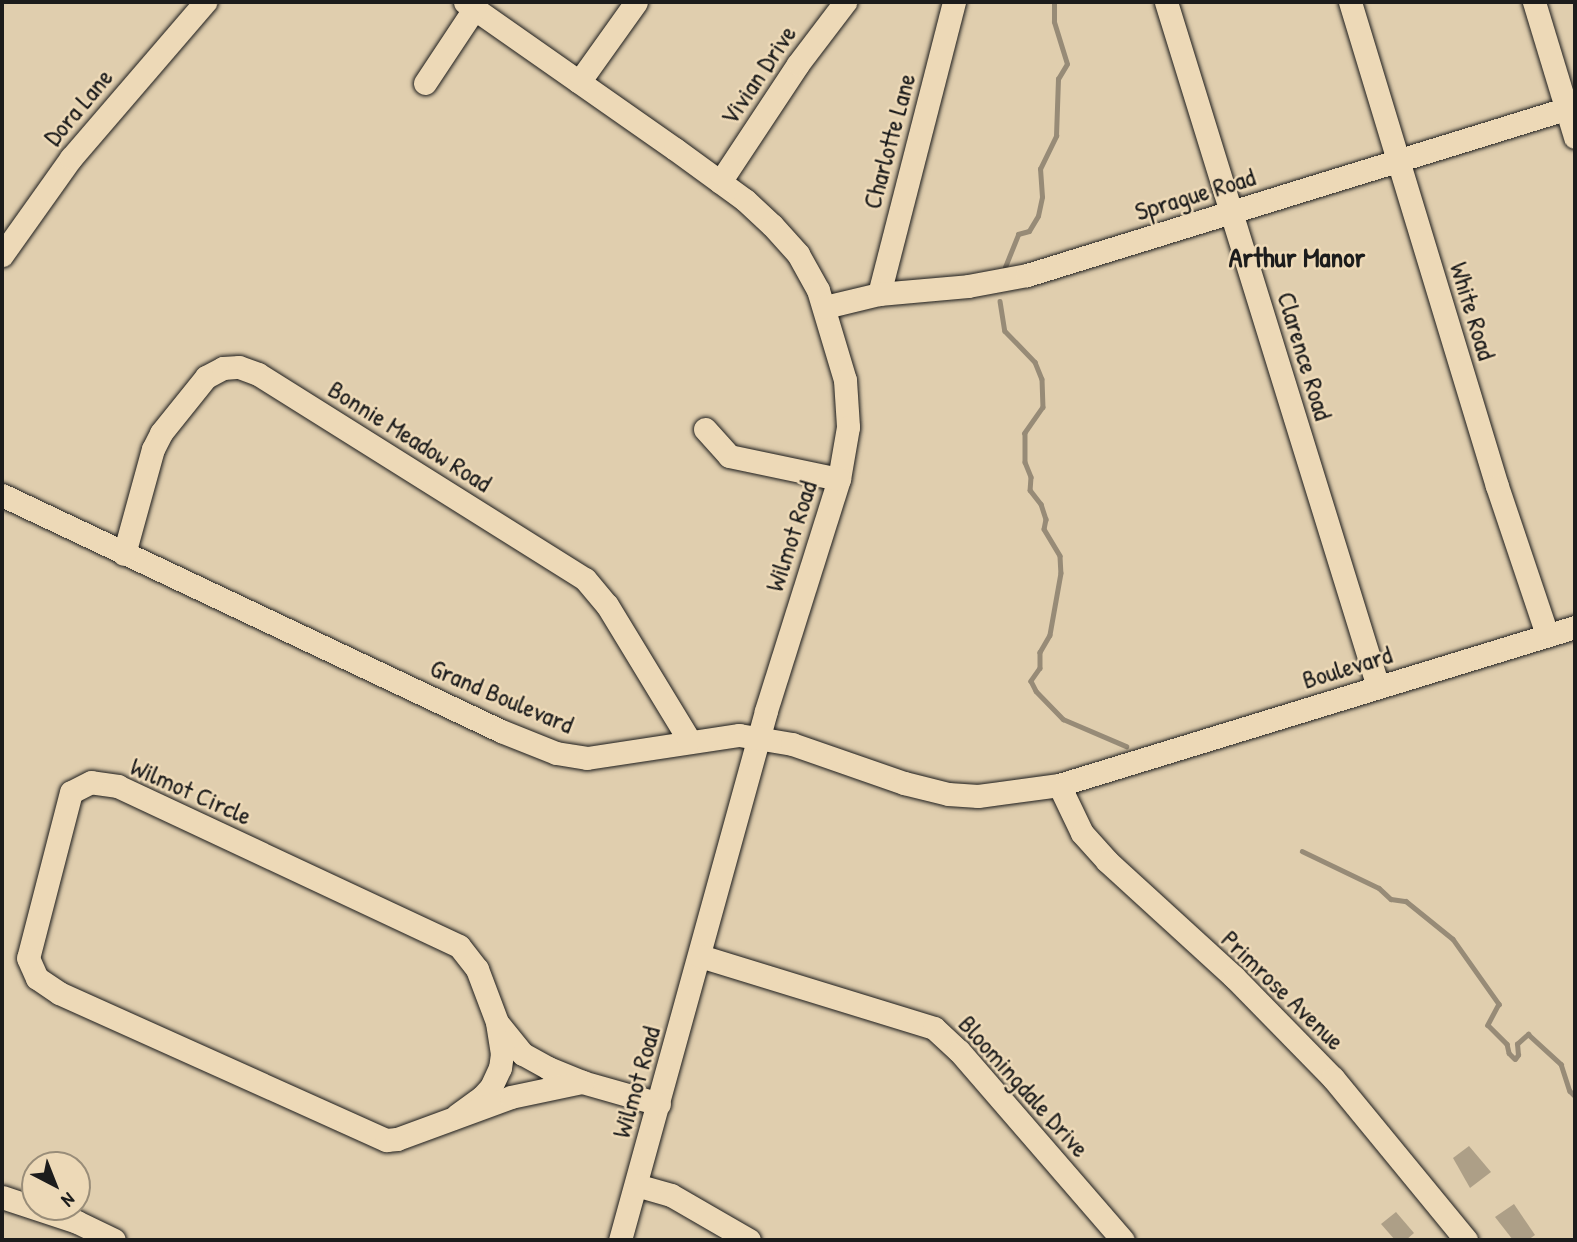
<!DOCTYPE html>
<style>
body{margin:0}
#map{position:relative;width:1577px;height:1242px;overflow:hidden;background:#e0ceae;font-family:"Patrick Hand",sans-serif}
div>[style]{position:absolute}
.stream>*{height:4.5px;margin:-2.25px;padding:0 2.25px;transform-origin:2.25px;border-radius:2.25px;background:#978b77}
.building>*{inset:0;background:#ad9f87}
.roads{filter:drop-shadow(0 0 2px #1c1c1c) drop-shadow(0 0 2px #1c1c1c)}
.minor>*{height:23px;margin:-11.5px;padding:0 11.5px;transform-origin:11.5px;border-radius:11.5px;background:#edd9b7}
span{translate:-50% -50%;white-space:nowrap;text-align:center;line-height:1.15;-webkit-text-stroke:5px #edd9b7;paint-order:stroke}
.street-label{font-size:26px;color:#1c1c1c}
.neighbourhood-label{font-size:28px;color:#1c1c1c;font-weight:700}
.frame{position:absolute;inset:0;border:4px solid #1c1c1c;pointer-events:none}
.north{position:absolute;left:21px;top:1151px;width:70px;height:70px;box-sizing:border-box;background:#edd9b7;border:2px solid #998d79;border-radius:50%;rotate:138deg;font-size:19px;font-weight:700;line-height:28px;text-align:center;color:#1c1c1c}
.north::after{content:'';display:block;margin:auto;width:24px;height:32px;background:#1c1c1c;clip-path:polygon(50% 0,100% 100%,50% 72%,0 100%)}
</style>
<div id="map">
<div class="stream">
<i style="left:1005px;top:267px;width:35px;rotate:-68deg"></i>
<i style="left:1018px;top:234px;width:11px;rotate:-15deg"></i>
<i style="left:1029px;top:231px;width:17px;rotate:-59deg"></i>
<i style="left:1038px;top:216px;width:19px;rotate:-78deg"></i>
<i style="left:1042px;top:197px;width:28px;rotate:-94deg"></i>
<i style="left:1040px;top:169px;width:37px;rotate:-64deg"></i>
<i style="left:1056px;top:136px;width:57px;rotate:-88deg"></i>
<i style="left:1058px;top:79px;width:17px;rotate:-59deg"></i>
<i style="left:1067px;top:64px;width:44px;rotate:-107.2deg"></i>
<i style="left:1054px;top:22px;width:20px;rotate:-90deg"></i>
<i style="left:1000px;top:301px;width:30px;rotate:81deg"></i>
<i style="left:1005px;top:331px;width:43px;rotate:45.9deg"></i>
<i style="left:1035px;top:362px;width:18px;rotate:68deg"></i>
<i style="left:1042px;top:379px;width:28px;rotate:88deg"></i>
<i style="left:1043px;top:407px;width:32px;rotate:125deg"></i>
<i style="left:1025px;top:433px;width:29px;rotate:90deg"></i>
<i style="left:1025px;top:462px;width:16px;rotate:68deg"></i>
<i style="left:1031px;top:477px;width:13px;rotate:94deg"></i>
<i style="left:1030px;top:490px;width:18px;rotate:52deg"></i>
<i style="left:1041px;top:504px;width:16px;rotate:72deg"></i>
<i style="left:1046px;top:519px;width:10px;rotate:101deg"></i>
<i style="left:1044px;top:529px;width:31px;rotate:59deg"></i>
<i style="left:1060px;top:556px;width:17px;rotate:87deg"></i>
<i style="left:1061px;top:573px;width:63px;rotate:100.1deg"></i>
<i style="left:1050px;top:635px;width:20px;rotate:120deg"></i>
<i style="left:1040px;top:652px;width:16px;rotate:90deg"></i>
<i style="left:1040px;top:668px;width:16px;rotate:125deg"></i>
<i style="left:1031px;top:681px;width:11px;rotate:63deg"></i>
<i style="left:1036px;top:691px;width:39px;rotate:46deg"></i>
<i style="left:1063px;top:719px;width:69px;rotate:23.2deg"></i>
<i style="left:1302px;top:851px;width:85px;rotate:25.7deg"></i>
<i style="left:1379px;top:888px;width:16px;rotate:43deg"></i>
<i style="left:1391px;top:899px;width:15px;rotate:8deg"></i>
<i style="left:1406px;top:901px;width:60px;rotate:39deg"></i>
<i style="left:1453px;top:939px;width:80px;rotate:54.7deg"></i>
<i style="left:1499px;top:1004px;width:24px;rotate:118deg"></i>
<i style="left:1488px;top:1025px;width:27px;rotate:45deg"></i>
<i style="left:1507px;top:1044px;width:9px;rotate:77deg"></i>
<i style="left:1509px;top:1053px;width:8px;rotate:45deg"></i>
<i style="left:1515px;top:1059px;width:5px;rotate:-53deg"></i>
<i style="left:1518px;top:1055px;width:11px;rotate:-95deg"></i>
<i style="left:1517px;top:1044px;width:15px;rotate:-42deg"></i>
<i style="left:1528px;top:1034px;width:45px;rotate:42.3deg"></i>
<i style="left:1561px;top:1064px;width:28px;rotate:72deg"></i>
<i style="left:1570px;top:1091px;width:7px;rotate:45deg"></i>
</div>
<div class="building">
<i style="clip-path:polygon(1469px 1146px,1491px 1172px,1470px 1188px,1453px 1158px)"></i>
<i style="clip-path:polygon(1514px 1204px,1535px 1235px,1528px 1240px,1513px 1240px,1495px 1217px)"></i>
<i style="clip-path:polygon(1396px 1212px,1414px 1233px,1406px 1240px,1395px 1240px,1381px 1224px)"></i>
</div>
<div class="roads">
<div class="minor">
<i style="left:465px;top:2px;width:256px;rotate:35deg"></i>
<i style="left:675px;top:149px;width:87px;rotate:36.1deg"></i>
<i style="left:745px;top:200px;width:37px;rotate:43deg"></i>
<i style="left:772px;top:225px;width:39px;rotate:48deg"></i>
<i style="left:798px;top:254px;width:41px;rotate:60.9deg"></i>
<i style="left:818px;top:290px;width:94px;rotate:73.3deg"></i>
<i style="left:845px;top:380px;width:47px;rotate:86.3deg"></i>
<i style="left:848px;top:427px;width:53px;rotate:99.8deg"></i>
<i style="left:839px;top:479px;width:243px;rotate:107.5deg"></i>
<i style="left:766px;top:711px;width:549px;rotate:105.43deg"></i>
<i style="left:1166px;top:2px;width:717px;rotate:72.8deg"></i>
<i style="left:1350px;top:2px;width:506px;rotate:73.11deg"></i>
<i style="left:1497px;top:486px;width:157px;rotate:71.4deg"></i>
<i style="left:1534px;top:2px;width:141px;rotate:73.1deg"></i>
<i style="left:579px;top:82px;width:98px;rotate:-54.5deg"></i>
<i style="left:425px;top:83px;width:89px;rotate:-56.5deg"></i>
<i style="left:720px;top:182px;width:141px;rotate:-56.5deg"></i>
<i style="left:798px;top:64px;width:78px;rotate:-52.8deg"></i>
<i style="left:2px;top:255px;width:119px;rotate:-54.6deg"></i>
<i style="left:71px;top:158px;width:206px;rotate:-49.3deg"></i>
<i style="left:879px;top:294px;width:301px;rotate:-75.6deg"></i>
<i style="left:825px;top:307px;width:56px;rotate:-13.5deg"></i>
<i style="left:879px;top:294px;width:89px;rotate:-5.1deg"></i>
<i style="left:968px;top:286px;width:60px;rotate:-10.6deg"></i>
<i style="left:1027px;top:275px;width:573px;rotate:-17.14deg"></i>
<i style="left:705px;top:429px;width:36px;rotate:48deg"></i>
<i style="left:729px;top:456px;width:112px;rotate:11.8deg"></i>
<i style="left:2px;top:495px;width:552px;rotate:25.31deg"></i>
<i style="left:501px;top:731px;width:59px;rotate:21.8deg"></i>
<i style="left:556px;top:753px;width:31px;rotate:9deg"></i>
<i style="left:587px;top:758px;width:154px;rotate:-8.6deg"></i>
<i style="left:739px;top:735px;width:54px;rotate:9.6deg"></i>
<i style="left:792px;top:744px;width:119px;rotate:19.2deg"></i>
<i style="left:904px;top:783px;width:45px;rotate:14deg"></i>
<i style="left:948px;top:794px;width:30px;rotate:4deg"></i>
<i style="left:978px;top:796px;width:82px;rotate:-7.7deg"></i>
<i style="left:1059px;top:785px;width:540px;rotate:-17.02deg"></i>
<i style="left:124px;top:554px;width:109px;rotate:-74.6deg"></i>
<i style="left:153px;top:449px;width:18px;rotate:-63deg"></i>
<i style="left:161px;top:433px;width:72px;rotate:-51.2deg"></i>
<i style="left:206px;top:377px;width:19px;rotate:-28deg"></i>
<i style="left:223px;top:368px;width:16px;rotate:-4deg"></i>
<i style="left:239px;top:367px;width:20px;rotate:20deg"></i>
<i style="left:258px;top:374px;width:386px;rotate:32.1deg"></i>
<i style="left:585px;top:579px;width:34px;rotate:50deg"></i>
<i style="left:607px;top:605px;width:158px;rotate:58.7deg"></i>
<i style="left:1059px;top:785px;width:53px;rotate:64.4deg"></i>
<i style="left:1082px;top:833px;width:38px;rotate:48deg"></i>
<i style="left:1107px;top:861px;width:172px;rotate:42.4deg"></i>
<i style="left:1234px;top:977px;width:141px;rotate:45.6deg"></i>
<i style="left:1333px;top:1078px;width:210px;rotate:50.6deg"></i>
<i style="left:700px;top:956px;width:245px;rotate:17.1deg"></i>
<i style="left:934px;top:1028px;width:34px;rotate:43deg"></i>
<i style="left:959px;top:1051px;width:250px;rotate:49.1deg"></i>
<i style="left:500px;top:1026px;width:36px;rotate:51deg"></i>
<i style="left:523px;top:1054px;width:29px;rotate:29deg"></i>
<i style="left:548px;top:1068px;width:37px;rotate:22deg"></i>
<i style="left:582px;top:1082px;width:80px;rotate:15.9deg"></i>
<i style="left:457px;top:1115px;width:31px;rotate:-36deg"></i>
<i style="left:482px;top:1097px;width:13px;rotate:-48deg"></i>
<i style="left:491px;top:1087px;width:21px;rotate:-65deg"></i>
<i style="left:500px;top:1068px;width:14px;rotate:-82deg"></i>
<i style="left:502px;top:1054px;width:32px;rotate:-99deg"></i>
<i style="left:497px;top:1022px;width:57px;rotate:-110.7deg"></i>
<i style="left:477px;top:969px;width:29px;rotate:-128deg"></i>
<i style="left:459px;top:946px;width:377px;rotate:-154.9deg"></i>
<i style="left:118px;top:786px;width:27px;rotate:-172deg"></i>
<i style="left:91px;top:782px;width:22px;rotate:153deg"></i>
<i style="left:71px;top:792px;width:171px;rotate:104.5deg"></i>
<i style="left:28px;top:958px;width:22px;rotate:66deg"></i>
<i style="left:37px;top:978px;width:27px;rotate:34deg"></i>
<i style="left:59px;top:993px;width:359px;rotate:24.2deg"></i>
<i style="left:386px;top:1140px;width:11px;rotate:-5deg"></i>
<i style="left:397px;top:1139px;width:121px;rotate:-20.2deg"></i>
<i style="left:511px;top:1097px;width:73px;rotate:-11.9deg"></i>
<i style="left:636px;top:1185px;width:36px;rotate:16deg"></i>
<i style="left:671px;top:1195px;width:90px;rotate:30deg"></i>
<i style="left:2px;top:1197px;width:79px;rotate:18.4deg"></i>
<i style="left:77px;top:1222px;width:41px;rotate:25.9deg"></i>
</div>
</div>
<div class="street-label">
<span style="left:758px;top:75px;rotate:-56deg">Vivian Drive</span>
<span style="left:78px;top:107px;rotate:-50deg">Dora Lane</span>
<span style="left:889px;top:141px;rotate:-75deg">Charlotte Lane</span>
<span style="left:1195px;top:194px;rotate:-17deg">Sprague Road</span>
<span style="left:1473px;top:311px;rotate:73deg">White Road</span>
<span style="left:1305px;top:356px;rotate:73deg">Clarence Road</span>
<span style="left:410px;top:436px;rotate:32deg">Bonnie Meadow Road</span>
<span style="left:791px;top:536px;rotate:-72deg">Wilmot Road</span>
<span style="left:1347px;top:667px;rotate:-17deg">Boulevard</span>
<span style="left:502px;top:696px;rotate:23deg">Grand Boulevard</span>
<span style="left:191px;top:791px;rotate:24deg">Wilmot Circle</span>
<span style="left:1283px;top:990px;rotate:44deg">Primrose Avenue</span>
<span style="left:636px;top:1082px;rotate:-74deg">Wilmot Road</span>
<span style="left:1024px;top:1086px;rotate:48deg">Bloomingdale Drive</span>
</div>
<div class="neighbourhood-label">
<span style="left:1297px;top:257px">Arthur Manor</span>
</div>
<div class="frame"></div>
<div class="north">N</div>
</div>
